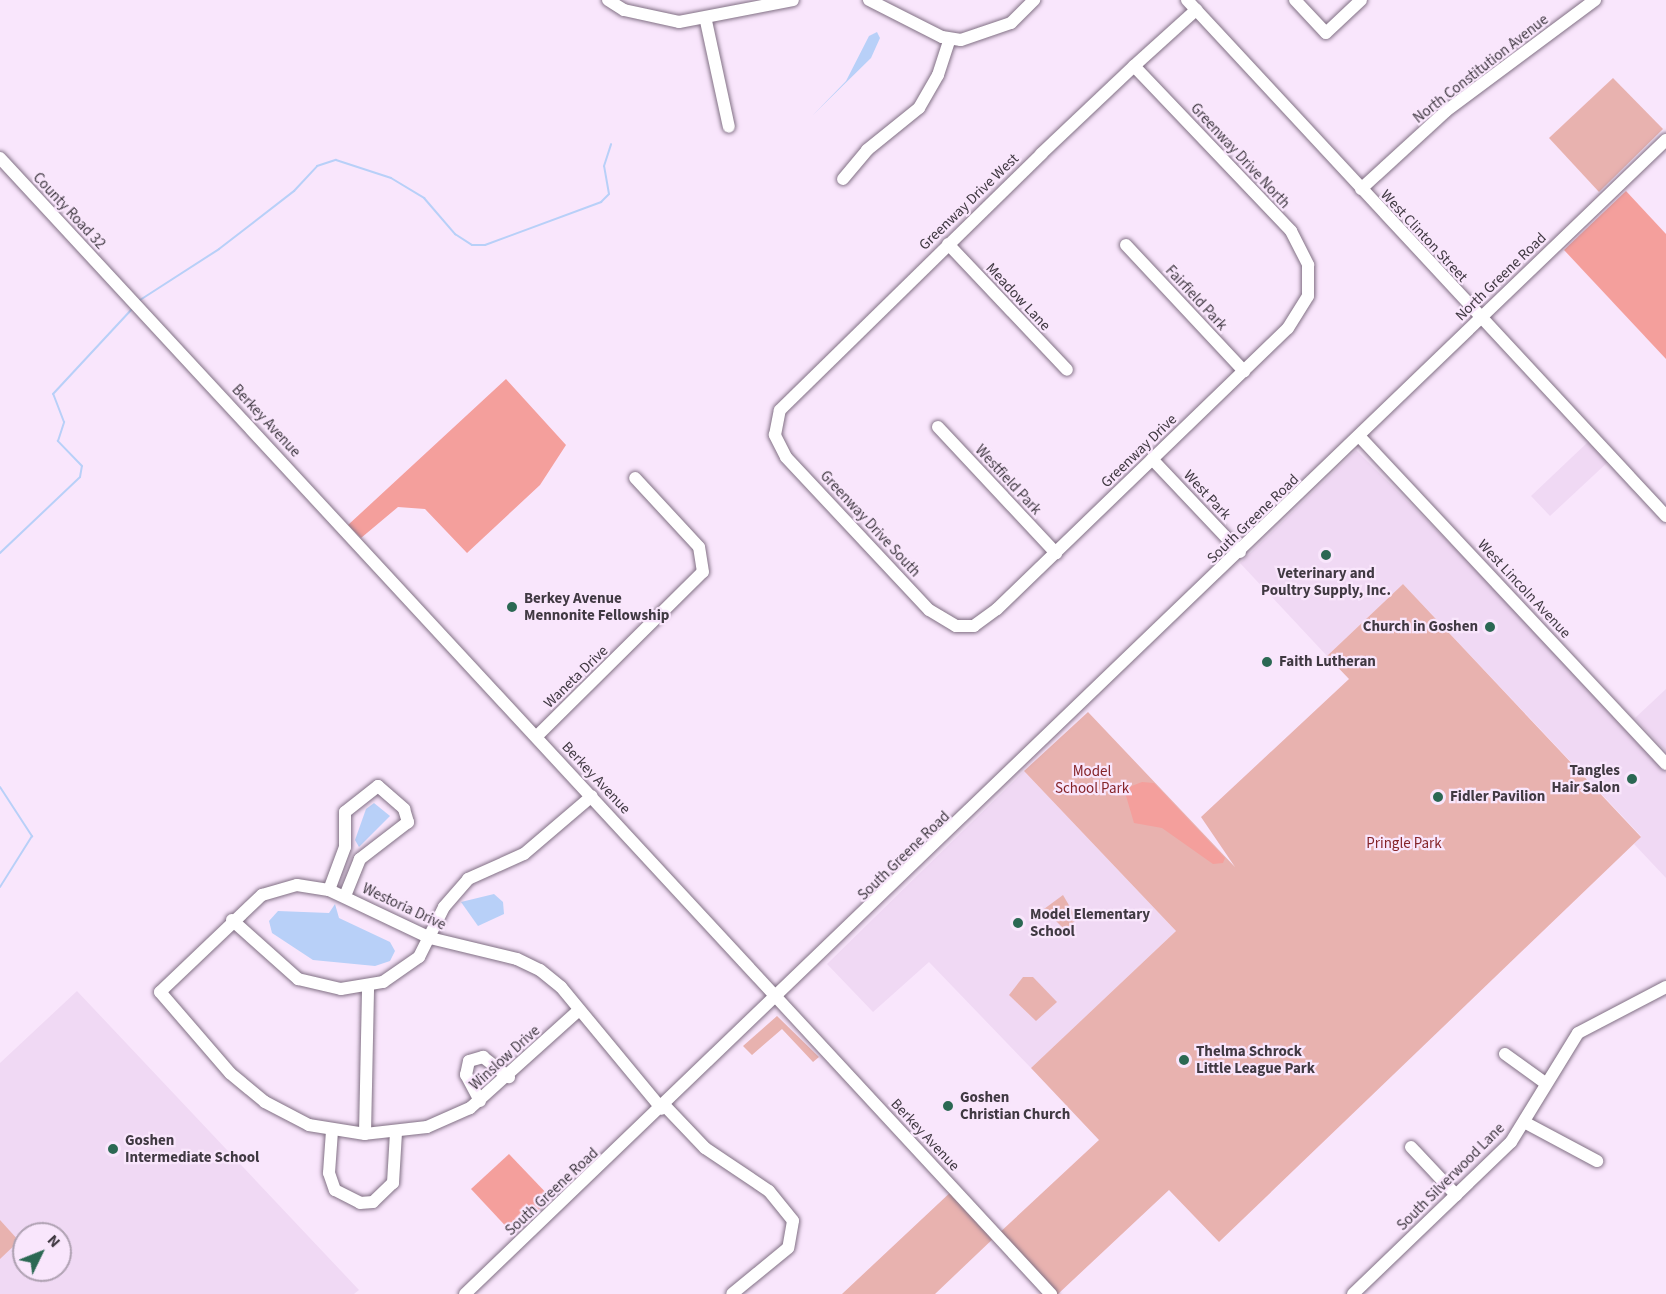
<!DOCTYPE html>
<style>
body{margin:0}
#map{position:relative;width:1666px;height:1294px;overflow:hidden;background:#f9e6fc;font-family:"Source Sans 3",sans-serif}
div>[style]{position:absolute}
.built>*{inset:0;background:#f0d9f4}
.green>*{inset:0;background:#e8b2af}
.forest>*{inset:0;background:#f49f9c}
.water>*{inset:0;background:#b8d0f8}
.stream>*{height:2px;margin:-1px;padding:0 1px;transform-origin:1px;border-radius:1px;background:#b8d0f8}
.roads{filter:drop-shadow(0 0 2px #817084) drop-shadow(0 0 2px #817084)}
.minor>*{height:12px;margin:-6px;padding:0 6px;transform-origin:6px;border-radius:6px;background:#fff}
.dots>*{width:16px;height:16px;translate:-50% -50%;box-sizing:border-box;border:3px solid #f9e6fc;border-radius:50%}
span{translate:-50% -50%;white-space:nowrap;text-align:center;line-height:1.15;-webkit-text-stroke:4.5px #f9e6fc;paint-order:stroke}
.street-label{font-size:15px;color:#403942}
.poi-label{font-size:15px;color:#403942;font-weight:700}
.left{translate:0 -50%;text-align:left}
.right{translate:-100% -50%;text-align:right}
.park-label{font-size:15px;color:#852429}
.north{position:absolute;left:12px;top:1222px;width:60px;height:60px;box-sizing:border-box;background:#f9e6fc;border:2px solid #afa1b2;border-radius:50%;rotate:47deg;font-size:16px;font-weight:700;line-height:24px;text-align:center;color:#403942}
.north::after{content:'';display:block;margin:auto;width:21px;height:27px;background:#2b6853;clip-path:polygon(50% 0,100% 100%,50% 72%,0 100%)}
</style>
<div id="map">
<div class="built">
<i style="clip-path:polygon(1589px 441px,1609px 461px,1550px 516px,1531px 496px)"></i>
<i style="clip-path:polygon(1356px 450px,1507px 600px,1666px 772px,1666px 878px,1634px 844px,1641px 836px,1403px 584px,1327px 656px,1240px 563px)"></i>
<i style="clip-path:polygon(1666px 689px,1666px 751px,1635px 718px)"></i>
<i style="clip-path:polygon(1024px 771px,1176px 931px,1031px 1068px,929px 962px,873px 1012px,827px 964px)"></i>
<i style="clip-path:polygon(evenodd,77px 991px,359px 1290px,354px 1294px,0 1294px,0 1063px,77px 991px,24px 1234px,60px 1234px,60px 1270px,24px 1270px,24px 1234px)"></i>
</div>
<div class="green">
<i style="clip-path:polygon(1613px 78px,1663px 129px,1599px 192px,1549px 138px)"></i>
<i style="clip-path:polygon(1403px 584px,1641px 837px,1219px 1242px,1169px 1190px,1058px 1294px,1051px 1294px,997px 1235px,935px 1294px,842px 1294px,954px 1189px,997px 1235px,1099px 1140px,1031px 1068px,1176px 931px,1024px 771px,1088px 712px,1235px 867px,1201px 817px,1349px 679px,1327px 656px)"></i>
<i style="clip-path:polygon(1063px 895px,1077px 919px,1065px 930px,1044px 909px)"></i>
<i style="clip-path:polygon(1023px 977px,1033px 977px,1057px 1002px,1036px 1021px,1009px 995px)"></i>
<i style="clip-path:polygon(777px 1016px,819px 1057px,813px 1062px,782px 1029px,752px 1055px,743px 1046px)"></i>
<i style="clip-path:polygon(0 1220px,19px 1241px,0 1259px)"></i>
</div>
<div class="forest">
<i style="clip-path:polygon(1626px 191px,1666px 234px,1666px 359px,1564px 250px)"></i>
<i style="clip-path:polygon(506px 379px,566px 445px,540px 485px,467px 553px,425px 509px,398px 507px,361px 538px,348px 525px)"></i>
<i style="clip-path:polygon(1142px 782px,1154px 783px,1225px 858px,1223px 863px,1213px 864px,1162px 828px,1134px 823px,1124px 789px)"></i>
<i style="clip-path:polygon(509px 1154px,551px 1198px,513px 1234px,471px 1189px)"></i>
</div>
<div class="water">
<i style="clip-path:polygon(877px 32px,880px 38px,871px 58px,813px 115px,846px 81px,869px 36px)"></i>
<i style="clip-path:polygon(374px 803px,390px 816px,359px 847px,355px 840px,366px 809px)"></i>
<i style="clip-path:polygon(494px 894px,503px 902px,504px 914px,478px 926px,461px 902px)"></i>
<i style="clip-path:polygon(335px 904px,339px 918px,390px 942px,395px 951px,390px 961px,375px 966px,313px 960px,272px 933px,269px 921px,278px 911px,329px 913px)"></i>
</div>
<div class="stream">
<i style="left:140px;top:300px;width:94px;rotate:-32.8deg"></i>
<i style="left:219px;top:249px;width:95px;rotate:-37.7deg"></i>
<i style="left:294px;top:191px;width:34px;rotate:-47deg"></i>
<i style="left:317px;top:166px;width:20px;rotate:-18deg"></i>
<i style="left:336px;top:160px;width:58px;rotate:18.1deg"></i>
<i style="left:391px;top:178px;width:39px;rotate:31deg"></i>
<i style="left:424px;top:198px;width:48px;rotate:49.3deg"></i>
<i style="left:455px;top:234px;width:20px;rotate:33deg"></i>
<i style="left:472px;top:245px;width:13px"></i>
<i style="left:485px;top:245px;width:124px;rotate:-20.3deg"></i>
<i style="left:601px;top:202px;width:11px;rotate:-45deg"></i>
<i style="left:609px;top:194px;width:28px;rotate:-100deg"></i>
<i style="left:604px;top:166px;width:23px;rotate:-72deg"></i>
<i style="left:0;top:553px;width:110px;rotate:-43.5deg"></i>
<i style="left:80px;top:477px;width:11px;rotate:-80deg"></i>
<i style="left:82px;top:466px;width:35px;rotate:-134deg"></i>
<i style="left:58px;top:441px;width:20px;rotate:-72deg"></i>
<i style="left:64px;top:422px;width:30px;rotate:-111deg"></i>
<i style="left:53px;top:394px;width:115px;rotate:-47.1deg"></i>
<i style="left:0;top:787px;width:59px;rotate:56.9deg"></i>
<i style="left:32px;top:836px;width:60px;rotate:122.1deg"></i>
</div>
<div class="roads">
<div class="minor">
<i style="left:608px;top:0;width:19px;rotate:32deg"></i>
<i style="left:624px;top:10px;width:56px;rotate:12.3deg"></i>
<i style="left:679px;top:22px;width:116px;rotate:-10.9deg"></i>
<i style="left:869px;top:0;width:82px;rotate:26.9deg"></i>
<i style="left:942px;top:37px;width:19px;rotate:9deg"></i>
<i style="left:961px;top:40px;width:53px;rotate:-18.8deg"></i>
<i style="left:1011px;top:23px;width:33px;rotate:-45deg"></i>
<i style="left:1187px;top:0;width:704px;rotate:47.13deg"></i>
<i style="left:1295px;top:0;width:45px;rotate:46.8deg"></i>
<i style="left:1326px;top:33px;width:48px;rotate:-43.3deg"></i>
<i style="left:706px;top:21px;width:108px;rotate:77.8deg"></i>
<i style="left:1134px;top:66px;width:228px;rotate:46.4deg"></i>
<i style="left:1291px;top:231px;width:38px;rotate:63deg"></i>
<i style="left:1308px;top:265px;width:31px;rotate:90deg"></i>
<i style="left:1308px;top:296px;width:38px;rotate:122deg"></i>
<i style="left:1288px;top:328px;width:405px;rotate:136deg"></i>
<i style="left:997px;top:609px;width:29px;rotate:144deg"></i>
<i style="left:974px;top:626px;width:18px;rotate:180deg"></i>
<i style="left:956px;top:626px;width:31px;rotate:-149deg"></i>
<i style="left:929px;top:610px;width:209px;rotate:-133.1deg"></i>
<i style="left:786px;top:457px;width:25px;rotate:-117deg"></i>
<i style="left:775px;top:435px;width:25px;rotate:-79deg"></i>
<i style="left:780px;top:410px;width:366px;rotate:-44.4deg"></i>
<i style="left:1041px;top:154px;width:128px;rotate:-43.4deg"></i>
<i style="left:1134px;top:66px;width:84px;rotate:-42.1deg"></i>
<i style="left:0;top:158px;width:1548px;rotate:47.23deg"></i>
<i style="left:843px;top:179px;width:38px;rotate:-50deg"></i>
<i style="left:867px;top:150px;width:67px;rotate:-38.9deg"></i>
<i style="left:919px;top:108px;width:38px;rotate:-60deg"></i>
<i style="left:938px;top:75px;width:38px;rotate:-72deg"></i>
<i style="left:1361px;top:189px;width:115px;rotate:-42.5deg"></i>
<i style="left:1446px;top:111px;width:186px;rotate:-36.7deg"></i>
<i style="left:948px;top:244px;width:173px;rotate:46.6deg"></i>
<i style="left:1126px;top:245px;width:173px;rotate:46.9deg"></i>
<i style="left:938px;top:427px;width:173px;rotate:46.9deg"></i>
<i style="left:1359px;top:436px;width:449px;rotate:46.9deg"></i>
<i style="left:1152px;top:459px;width:128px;rotate:46.6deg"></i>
<i style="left:537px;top:736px;width:233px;rotate:-44.7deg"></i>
<i style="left:703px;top:572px;width:25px;rotate:-99deg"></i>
<i style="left:699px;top:547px;width:94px;rotate:-132.8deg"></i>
<i style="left:329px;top:890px;width:46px;rotate:-69.6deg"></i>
<i style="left:345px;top:847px;width:35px;rotate:-90deg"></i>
<i style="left:345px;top:812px;width:42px;rotate:-38.2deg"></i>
<i style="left:378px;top:786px;width:35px;rotate:41deg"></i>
<i style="left:404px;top:809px;width:14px;rotate:73deg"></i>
<i style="left:408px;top:822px;width:61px;rotate:142.4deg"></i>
<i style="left:360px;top:859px;width:40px;rotate:112deg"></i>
<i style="left:232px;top:920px;width:89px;rotate:41.8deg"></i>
<i style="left:298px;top:979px;width:44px;rotate:13.1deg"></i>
<i style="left:341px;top:989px;width:43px;rotate:-9.5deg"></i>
<i style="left:383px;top:982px;width:44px;rotate:-34.8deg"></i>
<i style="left:419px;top:957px;width:56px;rotate:-63.4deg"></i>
<i style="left:444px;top:907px;width:37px;rotate:-49deg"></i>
<i style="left:468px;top:879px;width:61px;rotate:-24.1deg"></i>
<i style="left:524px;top:854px;width:89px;rotate:-40.5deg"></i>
<i style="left:579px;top:1010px;width:147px;rotate:138deg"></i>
<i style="left:470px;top:1108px;width:47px;rotate:156.2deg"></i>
<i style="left:427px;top:1127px;width:62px;rotate:173.6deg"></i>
<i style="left:365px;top:1134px;width:57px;rotate:-170.9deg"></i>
<i style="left:309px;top:1125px;width:50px;rotate:-152.4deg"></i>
<i style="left:265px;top:1102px;width:45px;rotate:-140.4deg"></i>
<i style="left:230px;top:1073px;width:107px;rotate:-130.8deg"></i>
<i style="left:160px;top:992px;width:141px;rotate:-43.6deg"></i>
<i style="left:262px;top:895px;width:36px;rotate:-16deg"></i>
<i style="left:297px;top:885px;width:32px;rotate:9deg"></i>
<i style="left:329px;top:890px;width:112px;rotate:25.4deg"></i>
<i style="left:430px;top:938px;width:89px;rotate:13.6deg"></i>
<i style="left:517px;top:959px;width:25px;rotate:26deg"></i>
<i style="left:540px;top:970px;width:27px;rotate:39deg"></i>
<i style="left:561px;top:987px;width:158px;rotate:50.4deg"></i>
<i style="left:1505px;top:1054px;width:49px;rotate:35.9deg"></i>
<i style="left:480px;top:1101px;width:30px;rotate:-118deg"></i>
<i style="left:466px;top:1075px;width:14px;rotate:-78deg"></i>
<i style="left:469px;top:1061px;width:15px;rotate:-16deg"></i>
<i style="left:483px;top:1057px;width:33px;rotate:38deg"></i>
<i style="left:665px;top:1106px;width:58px;rotate:46.4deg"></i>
<i style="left:705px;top:1148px;width:77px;rotate:33.9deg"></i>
<i style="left:769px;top:1191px;width:38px;rotate:51deg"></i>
<i style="left:793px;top:1221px;width:27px;rotate:100deg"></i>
<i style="left:788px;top:1248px;width:72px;rotate:140.6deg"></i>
<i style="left:1524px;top:1122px;width:83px;rotate:28.1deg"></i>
<i style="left:332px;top:1131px;width:42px;rotate:94.1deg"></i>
<i style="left:329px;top:1173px;width:18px;rotate:71deg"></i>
<i style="left:335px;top:1190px;width:28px;rotate:27deg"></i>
<i style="left:360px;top:1203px;width:13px;rotate:-4deg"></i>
<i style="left:373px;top:1202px;width:28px;rotate:-44deg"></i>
<i style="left:393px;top:1183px;width:50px;rotate:-86.6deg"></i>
<i style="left:365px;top:1134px;width:148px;rotate:-88.8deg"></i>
<i style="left:1411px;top:1147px;width:66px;rotate:46.8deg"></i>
<i style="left:465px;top:1294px;width:1666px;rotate:-43.86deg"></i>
<i style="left:1353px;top:1294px;width:219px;rotate:-43.9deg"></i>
<i style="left:1511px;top:1142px;width:128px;rotate:-58.4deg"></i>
<i style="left:1578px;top:1033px;width:99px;rotate:-27.6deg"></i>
</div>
</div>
<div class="dots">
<i style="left:1326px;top:555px;background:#2b6853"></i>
<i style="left:512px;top:607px;background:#2b6853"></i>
<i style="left:1490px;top:627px;background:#2b6853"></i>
<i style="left:1267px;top:662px;background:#2b6853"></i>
<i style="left:1632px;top:779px;background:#2b6853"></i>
<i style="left:1438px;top:797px;background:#2b6853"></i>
<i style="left:1018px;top:923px;background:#2b6853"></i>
<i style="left:1184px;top:1060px;background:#2b6853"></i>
<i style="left:948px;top:1106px;background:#2b6853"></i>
<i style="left:113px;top:1149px;background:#2b6853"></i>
</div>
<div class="street-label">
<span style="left:1481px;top:69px;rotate:-38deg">North Constitution Avenue</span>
<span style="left:1240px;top:156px;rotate:47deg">Greenway Drive North</span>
<span style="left:969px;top:202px;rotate:-44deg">Greenway Drive West</span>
<span style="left:69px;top:211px;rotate:47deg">County Road 32</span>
<span style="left:1424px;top:236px;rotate:47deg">West Clinton Street</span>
<span style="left:1501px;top:277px;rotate:-44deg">North Greene Road</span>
<span style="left:1018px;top:297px;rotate:47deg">Meadow Lane</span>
<span style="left:1196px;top:298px;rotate:47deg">Fairfield Park</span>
<span style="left:266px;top:421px;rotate:47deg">Berkey Avenue</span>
<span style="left:1139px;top:451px;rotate:-44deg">Greenway Drive</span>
<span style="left:1008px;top:480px;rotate:47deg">Westfield Park</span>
<span style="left:1207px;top:495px;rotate:47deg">West Park</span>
<span style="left:1253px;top:519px;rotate:-44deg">South Greene Road</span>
<span style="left:870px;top:524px;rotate:47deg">Greenway Drive South</span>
<span style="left:1524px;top:589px;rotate:47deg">West Lincoln Avenue</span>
<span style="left:576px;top:677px;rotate:-44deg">Waneta Drive</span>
<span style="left:596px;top:778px;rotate:47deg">Berkey Avenue</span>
<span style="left:904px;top:856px;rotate:-44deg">South Greene Road</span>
<span style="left:404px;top:907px;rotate:25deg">Westoria Drive</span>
<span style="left:505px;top:1058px;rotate:-42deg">Winslow Drive</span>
<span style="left:925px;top:1135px;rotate:47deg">Berkey Avenue</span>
<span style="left:1451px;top:1177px;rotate:-45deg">South Silverwood Lane</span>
<span style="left:552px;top:1192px;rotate:-43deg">South Greene Road</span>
</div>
<div class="poi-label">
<span style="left:1326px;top:582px">Veterinary and<br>Poultry Supply, Inc.</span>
<span class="left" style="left:524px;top:607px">Berkey Avenue<br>Mennonite Fellowship</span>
<span class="right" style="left:1478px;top:627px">Church in Goshen</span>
<span class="left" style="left:1279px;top:662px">Faith Lutheran</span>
<span class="right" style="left:1620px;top:779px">Tangles<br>Hair Salon</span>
<span class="left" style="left:1450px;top:797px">Fidler Pavilion</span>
<span class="left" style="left:1030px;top:923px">Model Elementary<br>School</span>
<span class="left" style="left:1196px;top:1060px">Thelma Schrock<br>Little League Park</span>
<span class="left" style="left:960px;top:1106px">Goshen<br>Christian Church</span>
<span class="left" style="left:125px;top:1149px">Goshen<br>Intermediate School</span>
</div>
<div class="park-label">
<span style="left:1092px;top:780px">Model<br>School Park</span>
<span style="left:1404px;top:844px">Pringle Park</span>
</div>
<div class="north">N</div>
</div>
